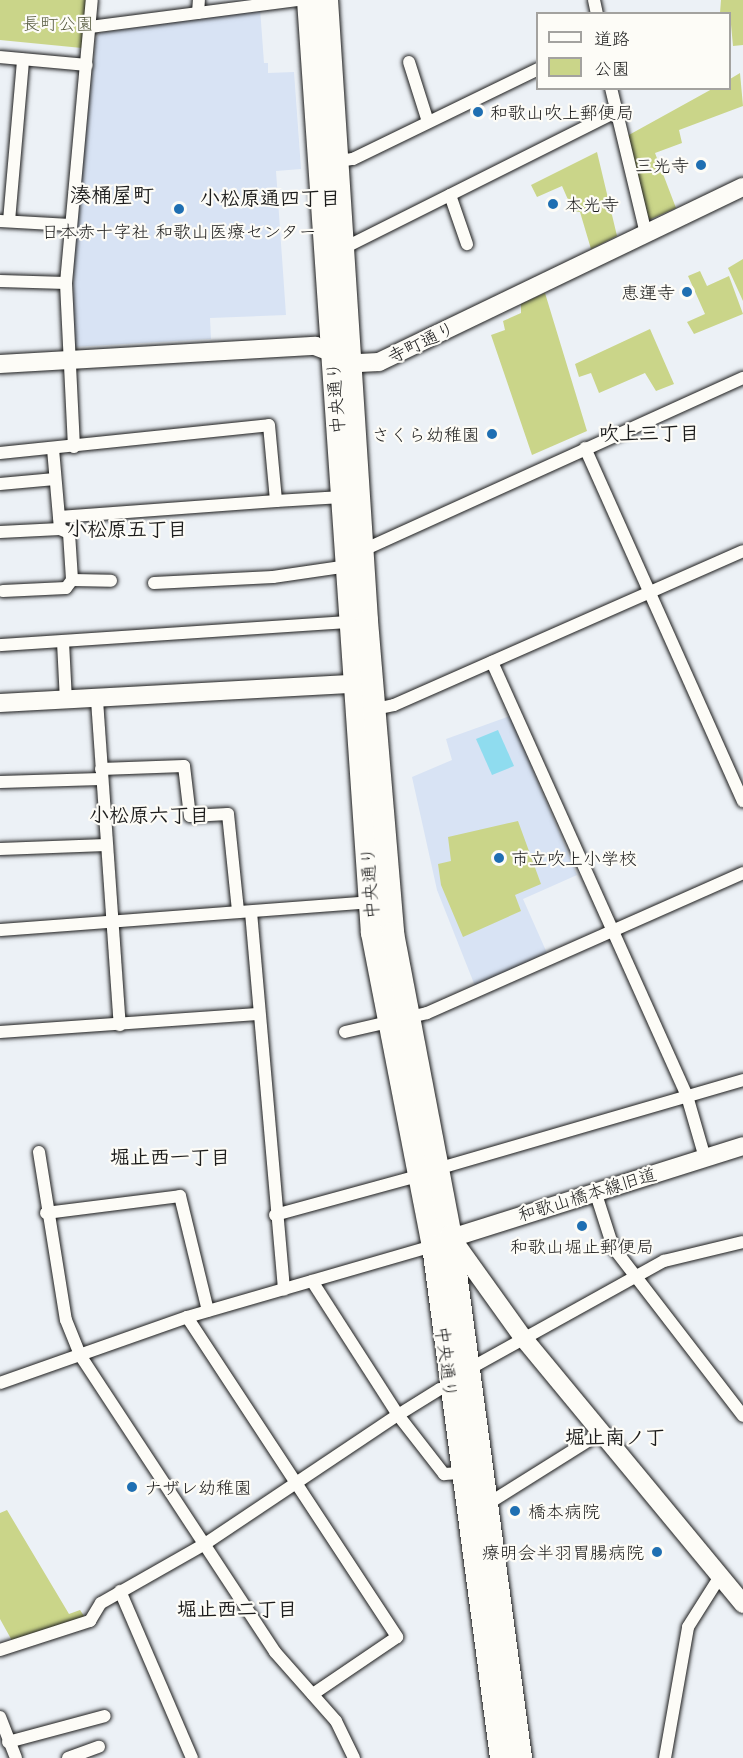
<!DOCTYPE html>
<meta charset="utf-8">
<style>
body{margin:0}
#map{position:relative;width:743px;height:1758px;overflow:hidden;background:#ecf1f6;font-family:Mali,"Klee One",sans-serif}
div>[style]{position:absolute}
.built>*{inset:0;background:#d8e3f4}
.green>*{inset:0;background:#cad589}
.water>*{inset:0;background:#8fdcef}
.roads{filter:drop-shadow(0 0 2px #1c1c1c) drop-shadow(0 0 2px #1c1c1c)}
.street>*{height:12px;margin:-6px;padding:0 6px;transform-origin:6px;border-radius:6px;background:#fdfcf7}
.secondary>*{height:18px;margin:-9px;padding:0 9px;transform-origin:9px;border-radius:9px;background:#fdfcf7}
.highway>*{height:22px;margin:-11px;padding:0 11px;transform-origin:11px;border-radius:11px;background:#fdfcf7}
.dots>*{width:16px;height:16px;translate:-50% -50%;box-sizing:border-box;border:3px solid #fdfcf7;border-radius:50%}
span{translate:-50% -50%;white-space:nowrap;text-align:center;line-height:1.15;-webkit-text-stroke:4.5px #fdfcf7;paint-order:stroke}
.park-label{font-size:18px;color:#595d42}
.poi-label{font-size:18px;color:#1c1c1c}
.left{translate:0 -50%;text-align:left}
.right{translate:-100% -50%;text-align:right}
.street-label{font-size:18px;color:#1c1c1c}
.neighbourhood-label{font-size:20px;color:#1c1c1c;font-weight:700}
.quarter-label{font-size:21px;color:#1c1c1c;font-weight:700}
.legend{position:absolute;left:536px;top:12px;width:195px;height:78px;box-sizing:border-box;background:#fdfcf7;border:2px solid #a3a29f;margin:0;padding:8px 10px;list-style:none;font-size:18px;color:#1c1c1c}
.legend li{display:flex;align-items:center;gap:12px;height:30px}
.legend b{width:30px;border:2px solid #a3a29f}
</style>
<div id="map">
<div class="built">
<i style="clip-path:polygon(260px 8px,264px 63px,268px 63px,268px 73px,294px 72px,301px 169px,276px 171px,286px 315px,210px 318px,211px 339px,73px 347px,74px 247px,96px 38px,100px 33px)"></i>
<i style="clip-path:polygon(510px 716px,577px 875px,523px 899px,547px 953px,475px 986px,437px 890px,412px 777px,452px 760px,446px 739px)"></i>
</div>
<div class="green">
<i style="clip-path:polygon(0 0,86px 0,82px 48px,0 40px)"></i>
<i style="clip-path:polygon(721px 0,743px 0,743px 45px,733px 46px,730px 14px,720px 13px)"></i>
<i style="clip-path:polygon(740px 73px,743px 106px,679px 130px,682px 143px,655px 153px,676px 208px,649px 220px,627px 136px,712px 89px,730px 88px,730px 79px)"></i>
<i style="clip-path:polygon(597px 152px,617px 236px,591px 249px,580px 212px,573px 211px,562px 186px,537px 197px,531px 185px)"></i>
<i style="clip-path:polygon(743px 259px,743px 301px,728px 268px)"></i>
<i style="clip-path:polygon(700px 271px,707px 286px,729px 276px,743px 314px,694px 334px,687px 322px,705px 314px,688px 276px)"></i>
<i style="clip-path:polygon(545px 293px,587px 431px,532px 455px,491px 335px,505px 330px,503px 321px,521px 313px,521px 304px)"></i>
<i style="clip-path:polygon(650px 329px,674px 384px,656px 391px,645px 373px,599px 393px,591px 373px,579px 377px,575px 364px)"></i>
<i style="clip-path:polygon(518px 821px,541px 884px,515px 895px,521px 911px,463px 937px,441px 885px,438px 864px,451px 861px,448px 837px)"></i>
<i style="clip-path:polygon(7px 1510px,69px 1614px,80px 1610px,86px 1619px,15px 1646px,0 1619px,0 1513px)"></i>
</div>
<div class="water">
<i style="clip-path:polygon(498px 730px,514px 766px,492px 775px,476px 739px)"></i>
</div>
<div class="roads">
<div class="street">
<i style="left:594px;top:0;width:14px;rotate:78deg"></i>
<i style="left:198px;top:13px;width:13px;rotate:-86deg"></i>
<i style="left:90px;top:27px;width:209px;rotate:-7.4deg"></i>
<i style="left:0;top:57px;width:87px;rotate:5.3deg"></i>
<i style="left:409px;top:62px;width:63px;rotate:72.4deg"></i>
<i style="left:611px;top:88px;width:150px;rotate:76.5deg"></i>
<i style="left:333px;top:162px;width:20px;rotate:-9deg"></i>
<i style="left:353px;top:159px;width:206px;rotate:-25.9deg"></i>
<i style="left:450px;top:195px;width:52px;rotate:70.9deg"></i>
<i style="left:0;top:221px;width:70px;rotate:3.3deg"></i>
<i style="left:9px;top:221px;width:162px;rotate:-85deg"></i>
<i style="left:340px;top:250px;width:309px;rotate:-26.6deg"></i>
<i style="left:0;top:281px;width:66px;rotate:1.7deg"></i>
<i style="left:74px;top:447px;width:164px;rotate:-92.8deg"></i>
<i style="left:66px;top:283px;width:284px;rotate:-84.8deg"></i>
<i style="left:585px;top:448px;width:387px;rotate:65.9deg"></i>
<i style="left:0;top:453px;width:270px;rotate:-5.9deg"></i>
<i style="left:269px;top:425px;width:76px;rotate:84.7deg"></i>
<i style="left:276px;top:501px;width:66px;rotate:-3.5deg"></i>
<i style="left:0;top:484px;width:55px;rotate:-5.2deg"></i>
<i style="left:59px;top:517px;width:218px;rotate:-4.2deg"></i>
<i style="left:60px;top:529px;width:10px;rotate:24deg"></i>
<i style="left:69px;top:533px;width:47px;rotate:86.3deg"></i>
<i style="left:72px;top:580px;width:39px;rotate:1deg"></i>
<i style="left:0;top:532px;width:60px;rotate:-2.9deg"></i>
<i style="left:60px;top:529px;width:80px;rotate:-95deg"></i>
<i style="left:359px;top:552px;width:422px;rotate:-24.4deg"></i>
<i style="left:154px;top:583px;width:119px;rotate:-2.9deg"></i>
<i style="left:273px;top:577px;width:76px;rotate:-8.3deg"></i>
<i style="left:3px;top:591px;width:63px;rotate:-2.7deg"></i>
<i style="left:66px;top:588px;width:10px;rotate:-53deg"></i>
<i style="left:63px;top:642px;width:60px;rotate:87.1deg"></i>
<i style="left:0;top:645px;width:350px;rotate:-3.8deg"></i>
<i style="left:492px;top:662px;width:476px;rotate:65.8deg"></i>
<i style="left:687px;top:1096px;width:65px;rotate:73.8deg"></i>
<i style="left:97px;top:700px;width:326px;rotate:86deg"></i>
<i style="left:375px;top:709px;width:19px;rotate:-12deg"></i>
<i style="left:394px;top:705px;width:381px;rotate:-23.8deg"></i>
<i style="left:101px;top:769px;width:83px;rotate:-2.1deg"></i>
<i style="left:184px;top:766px;width:50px;rotate:83.2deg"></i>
<i style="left:190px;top:816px;width:38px;rotate:-3deg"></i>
<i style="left:228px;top:814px;width:98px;rotate:84.1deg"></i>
<i style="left:0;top:782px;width:101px;rotate:-1.7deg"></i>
<i style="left:0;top:849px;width:106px;rotate:-2.2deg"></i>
<i style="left:251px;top:912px;width:379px;rotate:85deg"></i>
<i style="left:0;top:930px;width:371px;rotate:-4.3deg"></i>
<i style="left:0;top:1032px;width:258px;rotate:-4deg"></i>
<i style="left:345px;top:1032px;width:84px;rotate:-13deg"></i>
<i style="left:427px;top:1013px;width:346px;rotate:-23.9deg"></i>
<i style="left:39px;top:1152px;width:170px;rotate:80.9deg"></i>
<i style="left:66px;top:1320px;width:38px;rotate:68deg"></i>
<i style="left:80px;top:1355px;width:355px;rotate:56.7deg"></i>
<i style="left:275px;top:1652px;width:92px;rotate:48.5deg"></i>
<i style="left:336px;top:1721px;width:41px;rotate:64.1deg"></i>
<i style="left:437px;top:1169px;width:319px;rotate:-16.2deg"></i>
<i style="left:595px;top:1191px;width:59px;rotate:72.2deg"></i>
<i style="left:613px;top:1247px;width:213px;rotate:52.4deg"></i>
<i style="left:46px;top:1213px;width:135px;rotate:-7.2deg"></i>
<i style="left:180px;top:1196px;width:118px;rotate:76.3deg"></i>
<i style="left:275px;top:1215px;width:148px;rotate:-15.3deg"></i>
<i style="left:312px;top:1281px;width:159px;rotate:57.3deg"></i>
<i style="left:398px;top:1415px;width:75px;rotate:52.1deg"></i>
<i style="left:444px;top:1474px;width:17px;rotate:-3deg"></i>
<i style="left:187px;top:1317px;width:383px;rotate:56.7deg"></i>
<i style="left:397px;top:1637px;width:102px;rotate:145.8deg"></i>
<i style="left:466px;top:1362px;width:12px;rotate:9deg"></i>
<i style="left:478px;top:1364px;width:213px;rotate:-29deg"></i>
<i style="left:664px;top:1261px;width:81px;rotate:-13.5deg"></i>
<i style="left:0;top:1383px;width:198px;rotate:-19.4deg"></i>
<i style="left:187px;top:1317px;width:256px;rotate:-16.1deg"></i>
<i style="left:486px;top:1505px;width:136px;rotate:-32.1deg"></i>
<i style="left:120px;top:1591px;width:182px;rotate:66.7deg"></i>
<i style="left:0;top:1650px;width:95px;rotate:-17.9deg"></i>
<i style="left:90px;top:1621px;width:21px;rotate:-59deg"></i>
<i style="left:101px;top:1603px;width:120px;rotate:-29.6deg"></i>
<i style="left:205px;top:1544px;width:232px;rotate:-33.8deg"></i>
<i style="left:398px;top:1415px;width:49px;rotate:-31.8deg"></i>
<i style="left:440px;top:1389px;width:10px;rotate:-6deg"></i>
<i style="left:0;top:1717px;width:44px;rotate:68.7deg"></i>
<i style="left:8px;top:1742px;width:100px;rotate:-15deg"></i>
<i style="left:68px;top:1758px;width:33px;rotate:-20deg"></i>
<i style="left:665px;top:1758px;width:133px;rotate:-80deg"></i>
<i style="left:688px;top:1627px;width:58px;rotate:-57.7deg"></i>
</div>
<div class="secondary">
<i style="left:0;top:364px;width:316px;rotate:-3.3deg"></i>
<i style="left:315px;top:346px;width:47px;rotate:21.1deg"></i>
<i style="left:359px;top:363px;width:20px;rotate:-3deg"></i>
<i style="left:379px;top:362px;width:404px;rotate:-25.7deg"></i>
<i style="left:0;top:703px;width:354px;rotate:-3.1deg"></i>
<i style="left:353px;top:684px;width:13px;rotate:48deg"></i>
<i style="left:451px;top:1237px;width:125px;rotate:54.4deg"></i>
<i style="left:524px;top:1339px;width:344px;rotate:50.4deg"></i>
<i style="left:442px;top:1241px;width:316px;rotate:-17.5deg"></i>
</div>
<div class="highway">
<i style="left:308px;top:0;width:935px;rotate:86.08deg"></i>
<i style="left:372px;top:933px;width:319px;rotate:79deg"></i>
<i style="left:433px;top:1246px;width:516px;rotate:82.43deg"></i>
<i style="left:327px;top:0;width:622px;rotate:86.31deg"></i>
<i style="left:367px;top:621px;width:313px;rotate:85.2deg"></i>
<i style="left:393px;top:933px;width:309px;rotate:79.2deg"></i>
<i style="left:451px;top:1236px;width:527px;rotate:82.36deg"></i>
</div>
</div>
<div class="dots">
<i style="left:478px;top:112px;background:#1f6fb2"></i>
<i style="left:701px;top:165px;background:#1f6fb2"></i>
<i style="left:553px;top:204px;background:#1f6fb2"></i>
<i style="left:179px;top:209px;background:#1f6fb2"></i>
<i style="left:687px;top:292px;background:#1f6fb2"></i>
<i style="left:492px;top:434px;background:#1f6fb2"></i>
<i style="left:499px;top:858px;background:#1f6fb2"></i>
<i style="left:582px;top:1226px;background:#1f6fb2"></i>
<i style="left:132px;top:1487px;background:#1f6fb2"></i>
<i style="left:515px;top:1511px;background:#1f6fb2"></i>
<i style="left:657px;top:1552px;background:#1f6fb2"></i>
</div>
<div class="park-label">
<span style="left:58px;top:23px">長町公園</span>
</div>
<div class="poi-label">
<span class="left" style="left:490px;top:112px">和歌山吹上郵便局</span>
<span class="right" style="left:689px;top:165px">三光寺</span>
<span class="left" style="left:565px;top:204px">本光寺</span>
<span style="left:179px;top:231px">日本赤十字社 和歌山医療センター</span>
<span class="right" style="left:675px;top:292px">恵運寺</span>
<span class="right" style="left:480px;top:434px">さくら幼稚園</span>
<span class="left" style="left:511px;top:858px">市立吹上小学校</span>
<span style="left:582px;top:1246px">和歌山堀止郵便局</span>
<span class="left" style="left:144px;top:1487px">ナザレ幼稚園</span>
<span class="left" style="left:528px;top:1511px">橋本病院</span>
<span class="right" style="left:644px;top:1552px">療明会半羽胃腸病院</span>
</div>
<div class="street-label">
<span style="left:421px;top:342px;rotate:-26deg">寺町通り</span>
<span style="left:335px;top:398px;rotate:-94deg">中央通り</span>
<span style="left:369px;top:883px;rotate:-94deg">中央通り</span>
<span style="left:587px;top:1194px;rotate:-17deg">和歌山橋本線旧道</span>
<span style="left:447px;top:1362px;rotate:83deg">中央通り</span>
</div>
<div class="neighbourhood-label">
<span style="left:270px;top:197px">小松原通四丁目</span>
<span style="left:649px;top:432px">吹上三丁目</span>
<span style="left:127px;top:528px">小松原五丁目</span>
<span style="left:149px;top:814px">小松原六丁目</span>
<span style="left:170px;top:1156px">堀止西一丁目</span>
<span style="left:615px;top:1436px">堀止南ノ丁</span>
<span style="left:237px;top:1608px">堀止西二丁目</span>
</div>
<div class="quarter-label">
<span style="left:112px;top:194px">湊桶屋町</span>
</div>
<ul class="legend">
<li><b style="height:8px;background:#fdfcf7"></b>道路</li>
<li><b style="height:16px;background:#cad589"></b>公園</li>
</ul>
</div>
